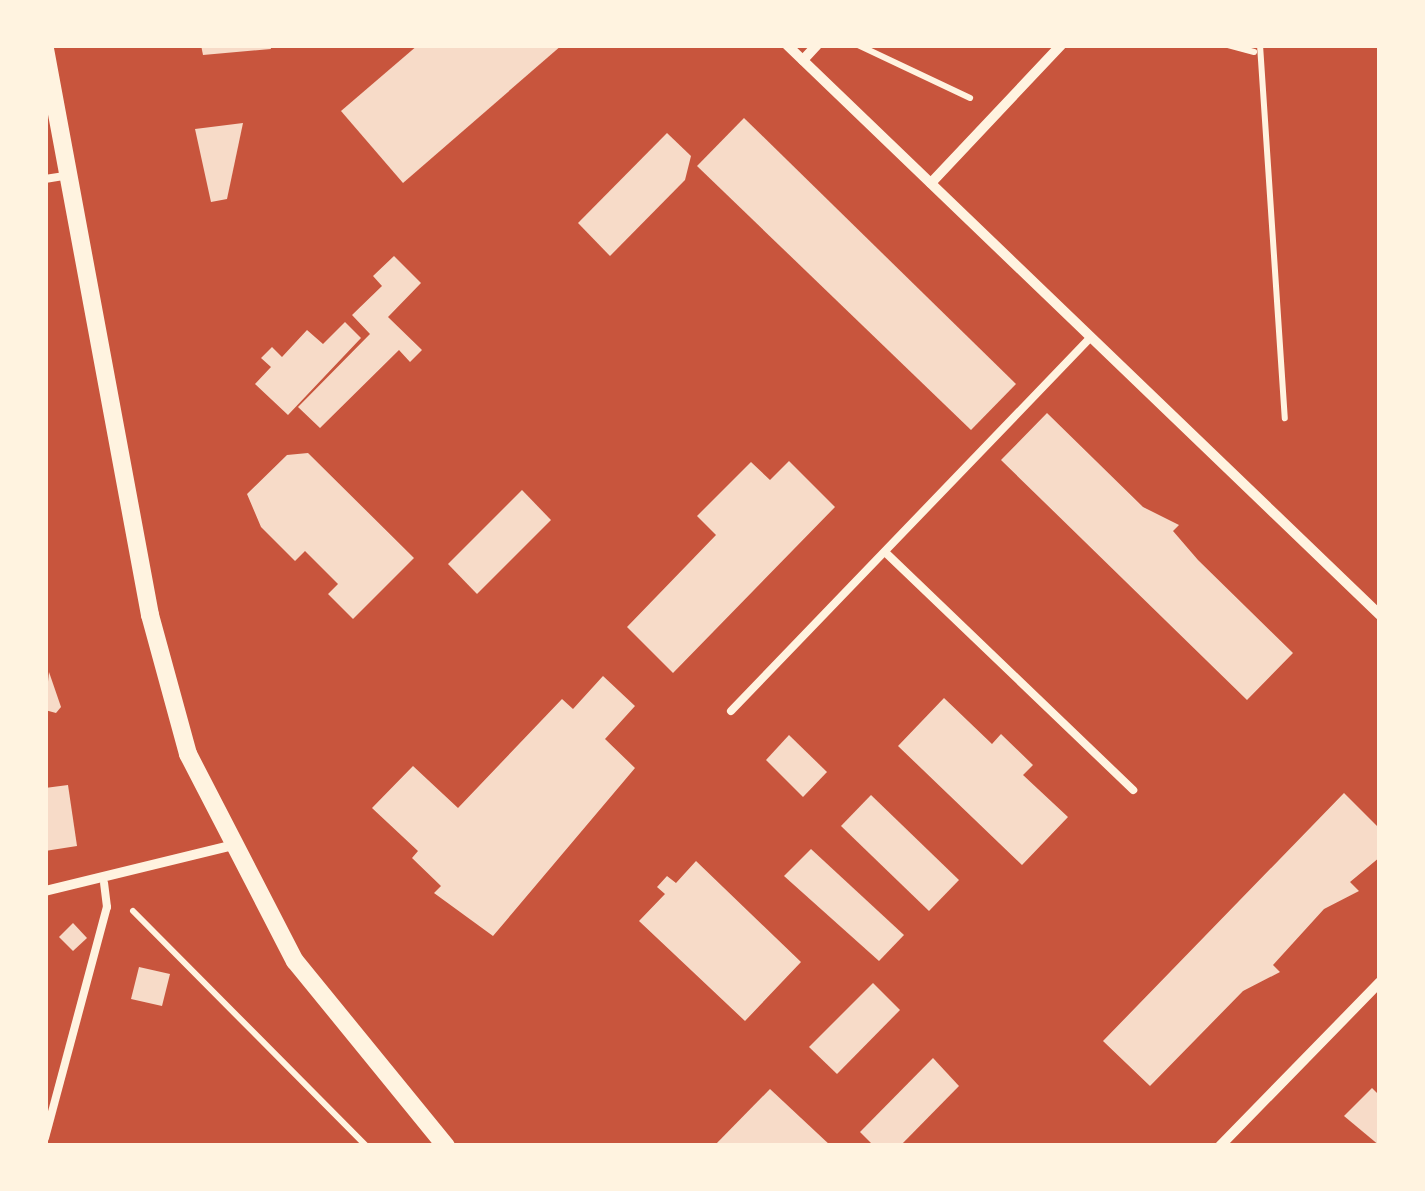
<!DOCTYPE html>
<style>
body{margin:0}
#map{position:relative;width:1425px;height:1191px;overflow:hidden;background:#c8553d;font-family:"Fira Sans",sans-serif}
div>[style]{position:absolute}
.building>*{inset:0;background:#f7dbc8}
.path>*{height:6px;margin:-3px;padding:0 3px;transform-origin:3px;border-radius:3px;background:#fff3e0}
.service>*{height:8px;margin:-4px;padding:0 4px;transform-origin:4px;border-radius:4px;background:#fff3e0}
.minor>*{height:10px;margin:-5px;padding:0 5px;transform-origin:5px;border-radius:5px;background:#fff3e0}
.tertiary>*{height:18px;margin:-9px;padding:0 9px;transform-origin:9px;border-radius:9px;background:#fff3e0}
span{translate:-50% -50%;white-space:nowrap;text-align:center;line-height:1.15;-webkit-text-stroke:8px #fff3e0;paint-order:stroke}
.frame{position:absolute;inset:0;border:48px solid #fff3e0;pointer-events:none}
</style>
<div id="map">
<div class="building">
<i style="clip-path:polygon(201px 45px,270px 45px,271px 49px,203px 55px)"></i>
<i style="clip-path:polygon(418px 45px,562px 45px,403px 183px,341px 111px)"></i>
<i style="clip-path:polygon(744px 118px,1016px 384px,971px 430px,697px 166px)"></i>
<i style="clip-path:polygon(243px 123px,227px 199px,211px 202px,195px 129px)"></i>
<i style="clip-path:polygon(667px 133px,691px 156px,685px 180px,610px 256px,578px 223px)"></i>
<i style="clip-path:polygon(394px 256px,421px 283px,388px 317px,422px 350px,410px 362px,399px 350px,320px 428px,298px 407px,370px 334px,352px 315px,382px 286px,373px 276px)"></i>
<i style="clip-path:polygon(345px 322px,361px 338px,288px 415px,255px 384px,271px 367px,261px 358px,272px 347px,282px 357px,307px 330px,323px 344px)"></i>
<i style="clip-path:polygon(1047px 413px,1143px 507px,1179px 525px,1173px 531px,1198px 560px,1293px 653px,1247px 700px,1001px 460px)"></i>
<i style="clip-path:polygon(308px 453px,414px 558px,353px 619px,328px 594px,338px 584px,305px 551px,295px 561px,261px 527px,247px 494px,287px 455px)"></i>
<i style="clip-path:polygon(789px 461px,835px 507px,673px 673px,627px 627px,716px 535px,697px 516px,751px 462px,770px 480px)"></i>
<i style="clip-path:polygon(522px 490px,551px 520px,477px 594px,448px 564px)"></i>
<i style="clip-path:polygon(49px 672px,61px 707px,56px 713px,45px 710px)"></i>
<i style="clip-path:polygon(603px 676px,635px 706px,605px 739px,635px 768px,493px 936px,434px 893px,441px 886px,412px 858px,418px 851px,372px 808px,413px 766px,458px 808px,562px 699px,573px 709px)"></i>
<i style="clip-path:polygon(944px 698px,992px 744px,1001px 734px,1033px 765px,1023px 775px,1068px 817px,1022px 865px,898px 746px)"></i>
<i style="clip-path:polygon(789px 735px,827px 772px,803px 797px,766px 760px)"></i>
<i style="clip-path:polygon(68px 785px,77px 846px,45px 851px,45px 788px)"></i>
<i style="clip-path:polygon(1344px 793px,1380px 829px,1380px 857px,1350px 882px,1359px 891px,1324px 909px,1273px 965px,1280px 972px,1243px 991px,1150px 1086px,1103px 1041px)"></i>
<i style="clip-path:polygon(871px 795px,959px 880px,929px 911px,841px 826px)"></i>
<i style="clip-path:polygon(811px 849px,904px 935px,879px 961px,784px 876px)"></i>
<i style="clip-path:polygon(696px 861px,801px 962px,745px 1021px,639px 921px,665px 894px,657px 887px,667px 876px,676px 883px)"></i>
<i style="clip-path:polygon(73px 923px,87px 938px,73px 951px,59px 937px)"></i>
<i style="clip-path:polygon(139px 967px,170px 974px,162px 1006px,131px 999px)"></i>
<i style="clip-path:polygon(873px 983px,900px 1010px,837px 1074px,809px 1047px)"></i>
<i style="clip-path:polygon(933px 1058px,959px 1086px,900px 1146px,874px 1146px,860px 1132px)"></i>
<i style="clip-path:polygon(1372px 1088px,1380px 1096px,1380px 1146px,1344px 1116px)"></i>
<i style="clip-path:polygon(770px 1089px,831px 1146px,714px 1146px)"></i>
</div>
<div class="path">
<i style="left:858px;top:45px;width:124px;rotate:25.3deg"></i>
<i style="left:1228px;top:45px;width:27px;rotate:15deg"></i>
<i style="left:1260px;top:45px;width:374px;rotate:86.2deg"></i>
<i style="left:133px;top:911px;width:331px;rotate:45.2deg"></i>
</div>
<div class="service">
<i style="left:45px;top:179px;width:20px;rotate:-9deg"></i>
<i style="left:885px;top:552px;width:344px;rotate:43.8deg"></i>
<i style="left:731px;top:711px;width:519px;rotate:-46.09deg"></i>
<i style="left:45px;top:1138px;width:239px;rotate:-75deg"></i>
<i style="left:107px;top:907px;width:24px;rotate:-97deg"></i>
</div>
<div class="minor">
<i style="left:787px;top:45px;width:823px;rotate:43.87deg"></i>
<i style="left:803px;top:60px;width:21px;rotate:-47deg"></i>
<i style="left:931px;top:183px;width:190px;rotate:-46.7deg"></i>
<i style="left:45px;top:891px;width:190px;rotate:-13.7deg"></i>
<i style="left:1220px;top:1146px;width:229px;rotate:-45.7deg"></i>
</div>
<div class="tertiary">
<i style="left:45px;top:49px;width:576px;rotate:79.49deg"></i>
<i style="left:150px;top:615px;width:144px;rotate:74.7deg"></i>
<i style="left:188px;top:754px;width:233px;rotate:62.7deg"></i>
<i style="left:295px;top:961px;width:239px;rotate:50.8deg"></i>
</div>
<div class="frame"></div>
</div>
